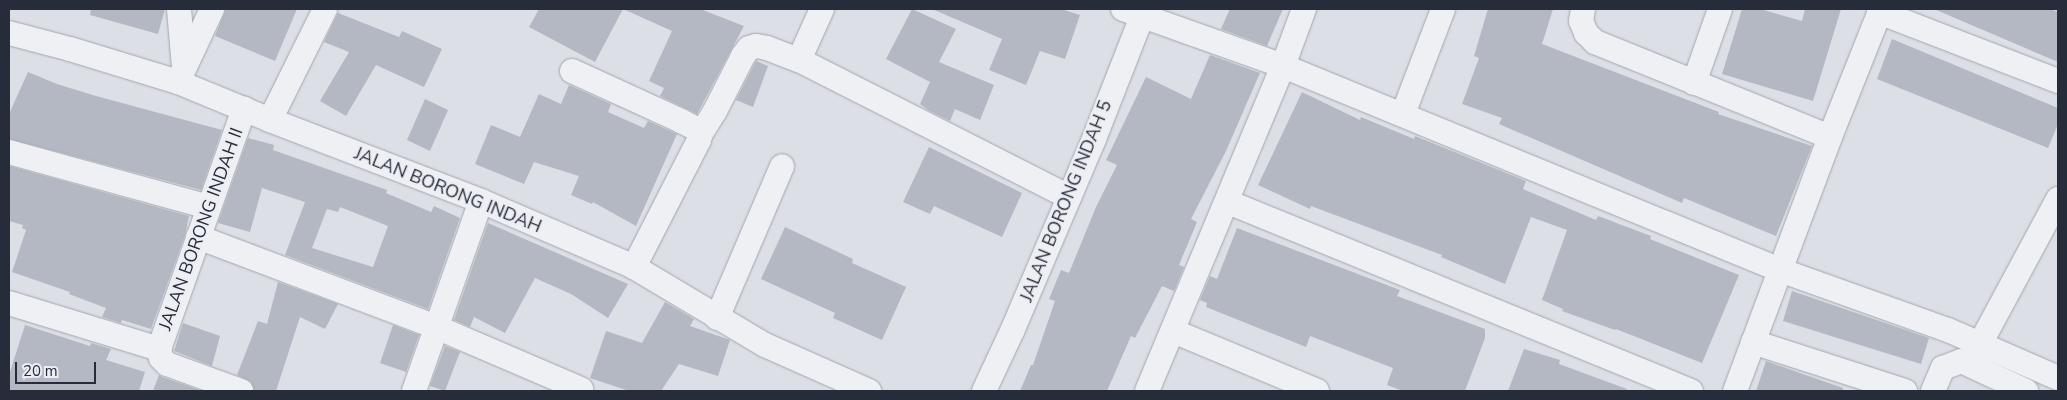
<!DOCTYPE html>
<style>
body{margin:0}
#map{position:relative;width:2067px;height:400px;overflow:hidden;background:#dcdfe6;font-family:"Nunito Sans",sans-serif}
div>[style]{position:absolute}
.building>*{inset:0;background:#b4b8c2}
.roads{filter:drop-shadow(0 0 1px #a2a6af) drop-shadow(0 0 1px #a2a6af)}
.minor>*{height:24px;margin:-12px;padding:0 12px;transform-origin:12px;border-radius:12px;background:#eff0f4}
span{translate:-50% -50%;white-space:nowrap;text-align:center;line-height:1.15;-webkit-text-stroke:4.5px #eceef3;paint-order:stroke}
.street-label{font-size:18px;color:#272c3b}
.frame{position:absolute;inset:0;border:10px solid #272c3b;pointer-events:none}
.scale{position:absolute;left:15px;top:362px;width:81px;height:22px;box-sizing:border-box;border:2px solid #272c3b;border-top:0;padding-left:6px;font-size:15px;line-height:18px;white-space:nowrap;color:#272c3b;-webkit-text-stroke:4px #eceef3;paint-order:stroke}
</style>
<div id="map">
<div class="building">
<i style="clip-path:polygon(91px 9px,165px 9px,158px 34px,90px 15px)"></i>
<i style="clip-path:polygon(226px 9px,297px 9px,275px 61px,215px 36px)"></i>
<i style="clip-path:polygon(539px 9px,700px 9px,744px 26px,697px 114px,660px 96px,664px 88px,649px 81px,672px 31px,623px 9px,595px 62px,529px 27px)"></i>
<i style="clip-path:polygon(912px 9px,956px 29px,939px 62px,994px 85px,980px 120px,955px 109px,950px 121px,928px 110px,920px 104px,930px 82px,886px 59px)"></i>
<i style="clip-path:polygon(932px 9px,1061px 9px,1080px 15px,1065px 59px,1040px 51px,1026px 85px,989px 70px,1002px 39px)"></i>
<i style="clip-path:polygon(1230px 9px,1283px 9px,1267px 46px,1221px 29px)"></i>
<i style="clip-path:polygon(1488px 9px,1553px 9px,1542px 44px,1719px 112px,1718px 114px,1812px 146px,1776px 236px,1684px 198px,1682px 203px,1499px 124px,1502px 118px,1462px 104px,1479px 58px,1474px 56px)"></i>
<i style="clip-path:polygon(1742px 9px,1760px 9px,1802px 21px,1805px 9px,1841px 9px,1813px 101px,1722px 74px)"></i>
<i style="clip-path:polygon(1934px 9px,2050px 9px,2058px 12px,2058px 62px)"></i>
<i style="clip-path:polygon(338px 13px,399px 37px,402px 31px,442px 49px,424px 87px,376px 65px,346px 116px,320px 101px,349px 52px,324px 42px)"></i>
<i style="clip-path:polygon(1892px 39px,2058px 108px,2058px 124px,2048px 148px,1877px 79px)"></i>
<i style="clip-path:polygon(1210px 55px,1260px 73px,1226px 151px,1191px 219px,1197px 222px,1179px 265px,1184px 267px,1174px 291px,1162px 286px,1135px 338px,1131px 336px,1107px 391px,1020px 391px,1031px 365px,1033px 365px,1055px 301px,1049px 299px,1061px 270px,1069px 273px,1096px 207px,1117px 165px,1106px 160px,1146px 77px,1191px 99px)"></i>
<i style="clip-path:polygon(756px 61px,768px 66px,753px 107px,736px 100px)"></i>
<i style="clip-path:polygon(28px 72px,57px 84px,96px 96px,222px 130px,201px 190px,9px 139px,9px 114px)"></i>
<i style="clip-path:polygon(569px 85px,611px 104px,608px 112px,644px 128px,648px 121px,677px 134px,636px 226px,593px 202px,592px 204px,571px 195px,579px 176px,534px 162px,524px 184px,475px 164px,491px 125px,520px 137px,539px 94px,561px 104px)"></i>
<i style="clip-path:polygon(1302px 92px,1360px 120px,1361px 117px,1414px 139px,1415px 136px,1526px 181px,1523px 189px,1596px 220px,1598px 216px,1651px 236px,1650px 239px,1739px 275px,1702px 363px,1616px 329px,1615px 330px,1562px 311px,1563px 309px,1542px 300px,1567px 230px,1531px 217px,1505px 284px,1441px 257px,1442px 255px,1311px 206px,1310px 209px,1258px 185px)"></i>
<i style="clip-path:polygon(425px 99px,448px 110px,430px 151px,407px 140px)"></i>
<i style="clip-path:polygon(evenodd,248px 138px,274px 145px,273px 150px,387px 190px,386px 193px,431px 212px,434px 206px,460px 218px,428px 309px,285px 255px,305px 202px,262px 188px,250px 232px,218px 223px,248px 138px,340px 207px,388px 226px,373px 267px,312px 248px,327px 209px,338px 212px,340px 207px)"></i>
<i style="clip-path:polygon(929px 147px,1022px 193px,1002px 237px,934px 206px,930px 214px,903px 202px)"></i>
<i style="clip-path:polygon(9px 166px,189px 216px,185px 235px,151px 329px,122px 320px,121px 323px,102px 317px,106px 308px,69px 294px,70px 292px,12px 272px,26px 230px,22px 228px,23px 225px,9px 221px)"></i>
<i style="clip-path:polygon(488px 223px,628px 284px,608px 318px,571px 294px,535px 278px,505px 333px,474px 317px,470px 327px,454px 320px)"></i>
<i style="clip-path:polygon(785px 227px,853px 259px,852px 263px,906px 287px,882px 340px,833px 318px,835px 313px,761px 279px)"></i>
<i style="clip-path:polygon(1237px 228px,1400px 290px,1397px 296px,1485px 329px,1485px 338px,1465px 391px,1403px 391px,1387px 385px,1393px 368px,1310px 336px,1306px 347px,1206px 307px,1207px 303px,1200px 300px,1210px 276px,1217px 279px)"></i>
<i style="clip-path:polygon(278px 282px,338px 304px,325px 329px,300px 317px,276px 391px,254px 391px,251px 382px,237px 375px,258px 321px,267px 324px)"></i>
<i style="clip-path:polygon(1792px 291px,1929px 338px,1921px 364px,1783px 321px)"></i>
<i style="clip-path:polygon(665px 302px,694px 319px,690px 326px,730px 340px,718px 376px,679px 364px,661px 391px,629px 391px,590px 378px,606px 331px,642px 343px)"></i>
<i style="clip-path:polygon(183px 323px,220px 336px,212px 366px,174px 351px)"></i>
<i style="clip-path:polygon(25px 325px,90px 346px,91px 343px,111px 349px,106px 360px,145px 372px,139px 391px,9px 391px,9px 375px)"></i>
<i style="clip-path:polygon(393px 325px,419px 335px,406px 372px,380px 363px)"></i>
<i style="clip-path:polygon(445px 346px,460px 352px,445px 391px,430px 386px)"></i>
<i style="clip-path:polygon(1524px 349px,1560px 360px,1559px 364px,1627px 389px,1626px 391px,1508px 391px)"></i>
<i style="clip-path:polygon(1766px 361px,1843px 388px,1843px 391px,1756px 391px)"></i>
<i style="clip-path:polygon(159px 375px,162px 377px,202px 391px,153px 391px)"></i>
</div>
<div class="roads">
<div class="minor">
<i style="left:179px;top:9px;width:58px;rotate:85.1deg"></i>
<i style="left:1123px;top:9px;width:170px;rotate:19.6deg"></i>
<i style="left:1283px;top:66px;width:537px;rotate:22.32deg"></i>
<i style="left:1780px;top:270px;width:178px;rotate:19.7deg"></i>
<i style="left:1948px;top:330px;width:120px;rotate:23.6deg"></i>
<i style="left:1583px;top:9px;width:12px;rotate:99deg"></i>
<i style="left:1581px;top:21px;width:13px;rotate:67deg"></i>
<i style="left:1586px;top:33px;width:13px;rotate:45deg"></i>
<i style="left:1595px;top:42px;width:253px;rotate:22deg"></i>
<i style="left:1830px;top:137px;width:271px;rotate:110.5deg"></i>
<i style="left:1879px;top:12px;width:192px;rotate:21.1deg"></i>
<i style="left:9px;top:33px;width:63px;rotate:14.7deg"></i>
<i style="left:70px;top:49px;width:113px;rotate:17deg"></i>
<i style="left:178px;top:82px;width:100px;rotate:22.4deg"></i>
<i style="left:270px;top:120px;width:226px;rotate:21deg"></i>
<i style="left:481px;top:201px;width:167px;rotate:23.3deg"></i>
<i style="left:634px;top:267px;width:152px;rotate:30.8deg"></i>
<i style="left:765px;top:345px;width:114px;rotate:23.9deg"></i>
<i style="left:799px;top:60px;width:56px;rotate:-65.7deg"></i>
<i style="left:572px;top:71px;width:120px;rotate:24.6deg"></i>
<i style="left:681px;top:121px;width:18px;rotate:27deg"></i>
<i style="left:697px;top:129px;width:7px;rotate:63deg"></i>
<i style="left:700px;top:135px;width:5px;rotate:101deg"></i>
<i style="left:699px;top:140px;width:143px;rotate:117.1deg"></i>
<i style="left:178px;top:82px;width:81px;rotate:-65deg"></i>
<i style="left:1694px;top:83px;width:78px;rotate:-70.6deg"></i>
<i style="left:1403px;top:114px;width:112px;rotate:-69.1deg"></i>
<i style="left:270px;top:120px;width:124px;rotate:-63.6deg"></i>
<i style="left:700px;top:135px;width:28px;rotate:-58deg"></i>
<i style="left:715px;top:111px;width:62px;rotate:-63deg"></i>
<i style="left:743px;top:56px;width:10px;rotate:-53deg"></i>
<i style="left:749px;top:48px;width:7px;rotate:-16deg"></i>
<i style="left:756px;top:46px;width:11px;rotate:10deg"></i>
<i style="left:767px;top:48px;width:34px;rotate:21deg"></i>
<i style="left:799px;top:60px;width:303px;rotate:26.9deg"></i>
<i style="left:1830px;top:137px;width:138px;rotate:-68.3deg"></i>
<i style="left:9px;top:152px;width:207px;rotate:15.4deg"></i>
<i style="left:1228px;top:202px;width:500px;rotate:22.21deg"></i>
<i style="left:198px;top:237px;width:254px;rotate:20.7deg"></i>
<i style="left:436px;top:327px;width:158px;rotate:23.2deg"></i>
<i style="left:9px;top:303px;width:157px;rotate:17deg"></i>
<i style="left:717px;top:318px;width:165px;rotate:-66.8deg"></i>
<i style="left:1173px;top:331px;width:156px;rotate:22.6deg"></i>
<i style="left:1753px;top:342px;width:160px;rotate:17.9deg"></i>
<i style="left:1980px;top:344px;width:165px;rotate:-61.7deg"></i>
<i style="left:159px;top:349px;width:255px;rotate:-70.5deg"></i>
<i style="left:159px;top:349px;width:9px;rotate:77deg"></i>
<i style="left:161px;top:358px;width:8px;rotate:45deg"></i>
<i style="left:167px;top:364px;width:79px;rotate:20deg"></i>
<i style="left:414px;top:391px;width:201px;rotate:-70.6deg"></i>
<i style="left:984px;top:391px;width:68px;rotate:-64.9deg"></i>
<i style="left:1013px;top:329px;width:207px;rotate:-66.9deg"></i>
<i style="left:1094px;top:139px;width:140px;rotate:-68.6deg"></i>
<i style="left:1147px;top:391px;width:352px;rotate:-67.3deg"></i>
<i style="left:1283px;top:66px;width:61px;rotate:-69.8deg"></i>
<i style="left:1933px;top:391px;width:25px;rotate:-67deg"></i>
<i style="left:1943px;top:368px;width:19px;rotate:-21deg"></i>
<i style="left:1961px;top:361px;width:72px;rotate:24.8deg"></i>
</div>
</div>
<div class="street-label">
<span style="left:448px;top:190px;rotate:22deg">JALAN BORONG INDAH</span>
<span style="left:1066px;top:201px;rotate:-68deg">JALAN BORONG INDAH 5</span>
<span style="left:201px;top:229px;rotate:-70deg">JALAN BORONG INDAH II</span>
</div>
<div class="frame"></div>
<div class="scale">20 m</div>
</div>
